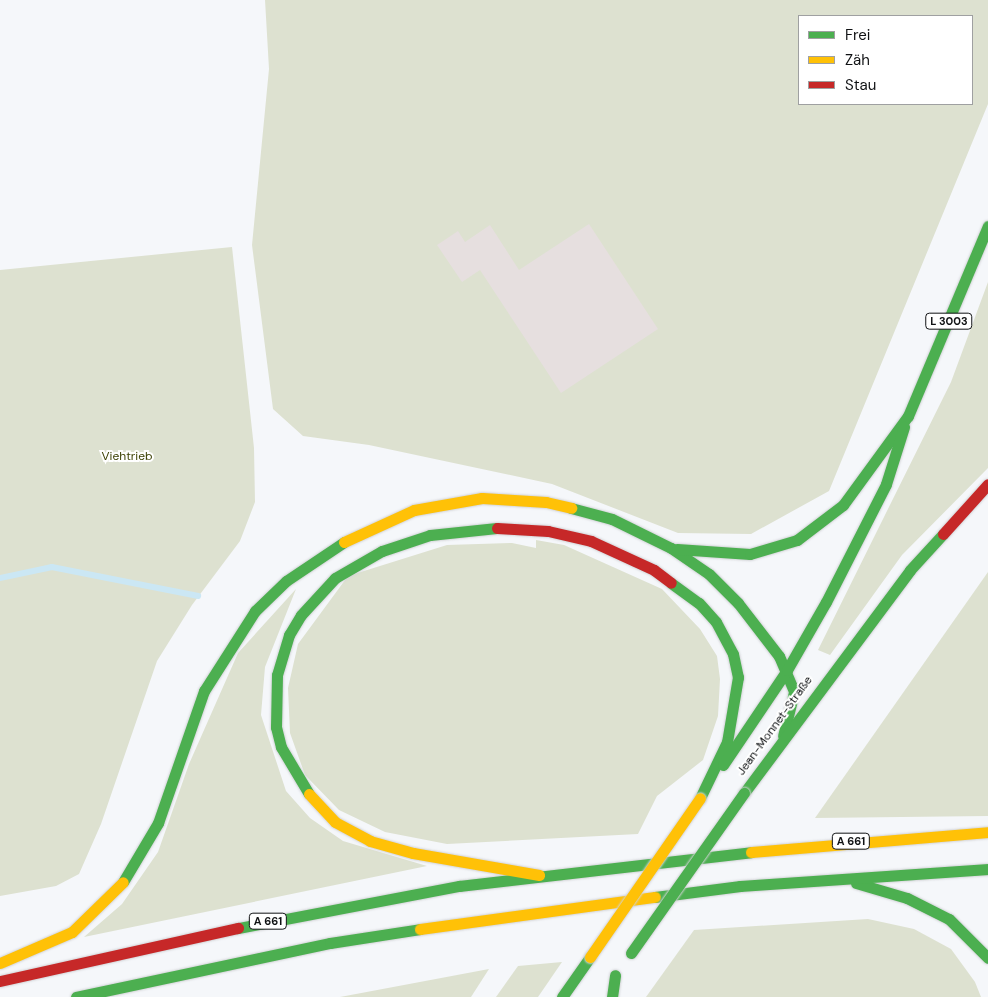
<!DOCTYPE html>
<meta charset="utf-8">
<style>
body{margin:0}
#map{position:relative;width:988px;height:997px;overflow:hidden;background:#f5f7fa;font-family:"DM Sans",sans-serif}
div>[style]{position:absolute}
.green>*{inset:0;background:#dde1d0}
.stream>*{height:5.5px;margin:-2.75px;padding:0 2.75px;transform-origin:2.75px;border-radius:2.75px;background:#cbe7f4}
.building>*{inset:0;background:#e6dfdf}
.roads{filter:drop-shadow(0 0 1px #d1d2d5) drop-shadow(0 0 1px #d1d2d5)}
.fast>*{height:11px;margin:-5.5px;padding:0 5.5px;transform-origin:5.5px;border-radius:5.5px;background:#4caf50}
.slow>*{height:11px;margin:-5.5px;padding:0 5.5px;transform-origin:5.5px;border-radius:5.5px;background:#ffc107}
.jam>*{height:11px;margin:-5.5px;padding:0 5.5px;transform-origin:5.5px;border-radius:5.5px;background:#c62828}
.bridges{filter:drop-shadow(0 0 1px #d1d2d5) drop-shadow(0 0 1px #d1d2d5)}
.fast-bridge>*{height:11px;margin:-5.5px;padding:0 5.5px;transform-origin:5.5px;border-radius:5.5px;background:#4caf50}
.slow-bridge>*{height:11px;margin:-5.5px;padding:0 5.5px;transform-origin:5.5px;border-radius:5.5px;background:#ffc107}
span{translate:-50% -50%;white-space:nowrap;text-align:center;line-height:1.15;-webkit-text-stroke:4px #fff;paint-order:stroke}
.shield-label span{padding:1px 4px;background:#fff;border:1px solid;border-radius:4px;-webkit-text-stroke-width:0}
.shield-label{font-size:11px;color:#101214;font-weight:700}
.park-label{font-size:12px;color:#3b4003}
.street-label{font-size:12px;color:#101214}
.legend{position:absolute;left:798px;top:15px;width:175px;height:90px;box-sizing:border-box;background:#fff;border:1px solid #9fa0a1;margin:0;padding:6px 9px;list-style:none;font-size:15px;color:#101214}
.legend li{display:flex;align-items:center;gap:10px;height:25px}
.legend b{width:25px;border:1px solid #9fa0a1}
</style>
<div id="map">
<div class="green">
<i style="clip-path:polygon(evenodd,265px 0,988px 0,988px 104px,829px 491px,751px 534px,678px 533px,552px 484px,369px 445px,303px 436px,273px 409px,252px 245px,269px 69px,265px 0,799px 16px,972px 16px,972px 104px,799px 104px,799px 16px)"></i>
<i style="clip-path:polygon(232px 247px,254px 448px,255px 502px,240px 541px,192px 605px,157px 661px,101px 824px,79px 874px,56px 886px,0 896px,0 270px)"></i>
<i style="clip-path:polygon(988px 282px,988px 468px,902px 555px,830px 655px,818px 650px,951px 382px)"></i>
<i style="clip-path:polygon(536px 540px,564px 545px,662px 589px,700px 629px,717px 656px,720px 679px,718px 716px,703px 760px,657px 796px,638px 834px,447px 844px,385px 832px,339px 810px,305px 775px,290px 733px,288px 688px,298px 644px,348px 576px,447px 545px,512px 543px,536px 548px)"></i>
<i style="clip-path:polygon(988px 572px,988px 816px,815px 818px)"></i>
<i style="clip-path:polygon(296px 589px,265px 667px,261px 715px,286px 791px,310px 818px,343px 841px,427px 866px,84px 937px,122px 904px,158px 852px,189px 764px,238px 653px)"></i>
<i style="clip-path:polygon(868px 919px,914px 929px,951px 949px,975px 982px,981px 997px,646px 997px,694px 930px)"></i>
<i style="clip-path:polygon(562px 962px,538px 997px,496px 997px,518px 966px)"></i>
<i style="clip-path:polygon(489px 969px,471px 997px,340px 997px)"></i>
</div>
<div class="stream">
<i style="left:0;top:578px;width:53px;rotate:-11.9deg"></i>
<i style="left:52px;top:567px;width:149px;rotate:11.2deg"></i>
</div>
<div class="building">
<i style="clip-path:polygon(589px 224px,658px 329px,561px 393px,480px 270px,462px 282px,437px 245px,458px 231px,465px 242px,490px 225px,519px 270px)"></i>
</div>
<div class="roads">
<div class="fast">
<i style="left:908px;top:416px;width:206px;rotate:-67.2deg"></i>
<i style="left:571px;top:508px;width:42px;rotate:15deg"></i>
<i style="left:612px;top:519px;width:66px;rotate:26.2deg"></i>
<i style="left:671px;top:548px;width:46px;rotate:34.4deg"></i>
<i style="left:709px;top:574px;width:41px;rotate:45deg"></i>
<i style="left:738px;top:603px;width:67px;rotate:52.3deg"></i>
<i style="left:779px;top:656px;width:39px;rotate:67deg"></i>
<i style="left:794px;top:692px;width:45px;rotate:104deg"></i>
<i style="left:677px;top:549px;width:73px;rotate:3.9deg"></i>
<i style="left:750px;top:554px;width:49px;rotate:-16.6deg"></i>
<i style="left:797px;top:540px;width:58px;rotate:-37.3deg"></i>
<i style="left:843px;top:505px;width:110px;rotate:-53.9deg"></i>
<i style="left:671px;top:583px;width:34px;rotate:36deg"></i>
<i style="left:699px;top:603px;width:25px;rotate:48deg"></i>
<i style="left:716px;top:622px;width:36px;rotate:62deg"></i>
<i style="left:733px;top:654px;width:24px;rotate:78deg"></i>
<i style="left:738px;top:677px;width:66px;rotate:99.6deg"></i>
<i style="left:727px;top:742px;width:62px;rotate:115.7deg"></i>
<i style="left:723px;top:765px;width:115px;rotate:-56deg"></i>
<i style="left:787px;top:670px;width:78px;rotate:-60.2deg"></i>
<i style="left:826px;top:602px;width:132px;rotate:-63deg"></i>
<i style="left:886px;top:484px;width:60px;rotate:-72.5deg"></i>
<i style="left:744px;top:793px;width:278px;rotate:-53.3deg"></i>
<i style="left:910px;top:570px;width:49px;rotate:-47.5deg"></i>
<i style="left:309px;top:794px;width:55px;rotate:-120.8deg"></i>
<i style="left:281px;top:747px;width:21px;rotate:-104deg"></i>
<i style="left:276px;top:727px;width:52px;rotate:-88.9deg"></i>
<i style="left:277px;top:675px;width:42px;rotate:-73.3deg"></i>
<i style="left:289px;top:635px;width:23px;rotate:-59deg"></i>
<i style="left:301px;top:615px;width:50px;rotate:-47.4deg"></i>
<i style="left:335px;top:578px;width:54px;rotate:-29.9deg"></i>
<i style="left:382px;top:551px;width:51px;rotate:-18.4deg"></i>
<i style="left:430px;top:535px;width:67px;rotate:-6deg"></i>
<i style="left:123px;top:882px;width:69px;rotate:-59.3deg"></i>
<i style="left:158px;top:823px;width:140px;rotate:-70.8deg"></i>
<i style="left:204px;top:691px;width:95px;rotate:-57.5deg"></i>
<i style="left:255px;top:611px;width:43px;rotate:-44.1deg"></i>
<i style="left:286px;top:581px;width:70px;rotate:-33.9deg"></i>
<i style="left:856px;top:883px;width:53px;rotate:16.4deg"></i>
<i style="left:907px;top:898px;width:47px;rotate:26.6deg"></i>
<i style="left:949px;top:919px;width:55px;rotate:45deg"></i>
<i style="left:655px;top:897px;width:86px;rotate:-7.4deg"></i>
<i style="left:740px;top:886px;width:249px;rotate:-3.9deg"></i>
<i style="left:238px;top:928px;width:225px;rotate:-10.8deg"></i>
<i style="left:459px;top:886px;width:294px;rotate:-6.6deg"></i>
<i style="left:76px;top:997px;width:260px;rotate:-12deg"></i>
<i style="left:330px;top:943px;width:91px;rotate:-8.8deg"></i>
<i style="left:562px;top:997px;width:49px;rotate:-55deg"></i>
<i style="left:612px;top:997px;width:22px;rotate:-82deg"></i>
</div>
<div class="slow">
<i style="left:344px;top:542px;width:77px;rotate:-24.6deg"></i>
<i style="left:414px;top:510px;width:69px;rotate:-10deg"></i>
<i style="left:482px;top:498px;width:64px;rotate:3.6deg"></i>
<i style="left:546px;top:502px;width:26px;rotate:13deg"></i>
<i style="left:309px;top:794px;width:38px;rotate:47deg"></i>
<i style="left:335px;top:822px;width:40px;rotate:28deg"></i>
<i style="left:370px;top:841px;width:45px;rotate:15.6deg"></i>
<i style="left:413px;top:853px;width:128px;rotate:9.9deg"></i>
<i style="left:751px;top:852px;width:238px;rotate:-4.8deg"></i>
<i style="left:420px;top:929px;width:237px;rotate:-7.8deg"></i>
<i style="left:0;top:963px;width:78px;rotate:-23.3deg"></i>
<i style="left:72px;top:932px;width:71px;rotate:-44.4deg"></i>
</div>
<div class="jam">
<i style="left:497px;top:528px;width:51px;rotate:3.4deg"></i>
<i style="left:548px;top:531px;width:44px;rotate:13.1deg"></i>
<i style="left:591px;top:541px;width:69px;rotate:24.7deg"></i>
<i style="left:654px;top:570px;width:21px;rotate:37deg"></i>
<i style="left:943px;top:534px;width:67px;rotate:-48deg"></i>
<i style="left:0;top:981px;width:244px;rotate:-12.6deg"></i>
</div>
</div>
<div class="bridges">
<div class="fast-bridge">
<i style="left:631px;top:953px;width:196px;rotate:-54.8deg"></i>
</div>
<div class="slow-bridge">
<i style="left:590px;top:957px;width:193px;rotate:-55.3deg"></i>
</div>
</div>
<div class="shield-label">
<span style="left:949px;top:321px">L 3003</span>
<span style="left:851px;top:841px">A 661</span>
<span style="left:268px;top:921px">A 661</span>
</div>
<div class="park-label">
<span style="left:127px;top:457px">Viehtrieb</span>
</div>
<div class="street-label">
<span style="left:775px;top:726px;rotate:-54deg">Jean-Monnet-Straße</span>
</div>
<ul class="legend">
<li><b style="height:6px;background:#4caf50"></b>Frei</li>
<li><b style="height:6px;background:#ffc107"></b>Zäh</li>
<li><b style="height:6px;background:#c62828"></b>Stau</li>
</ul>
</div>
